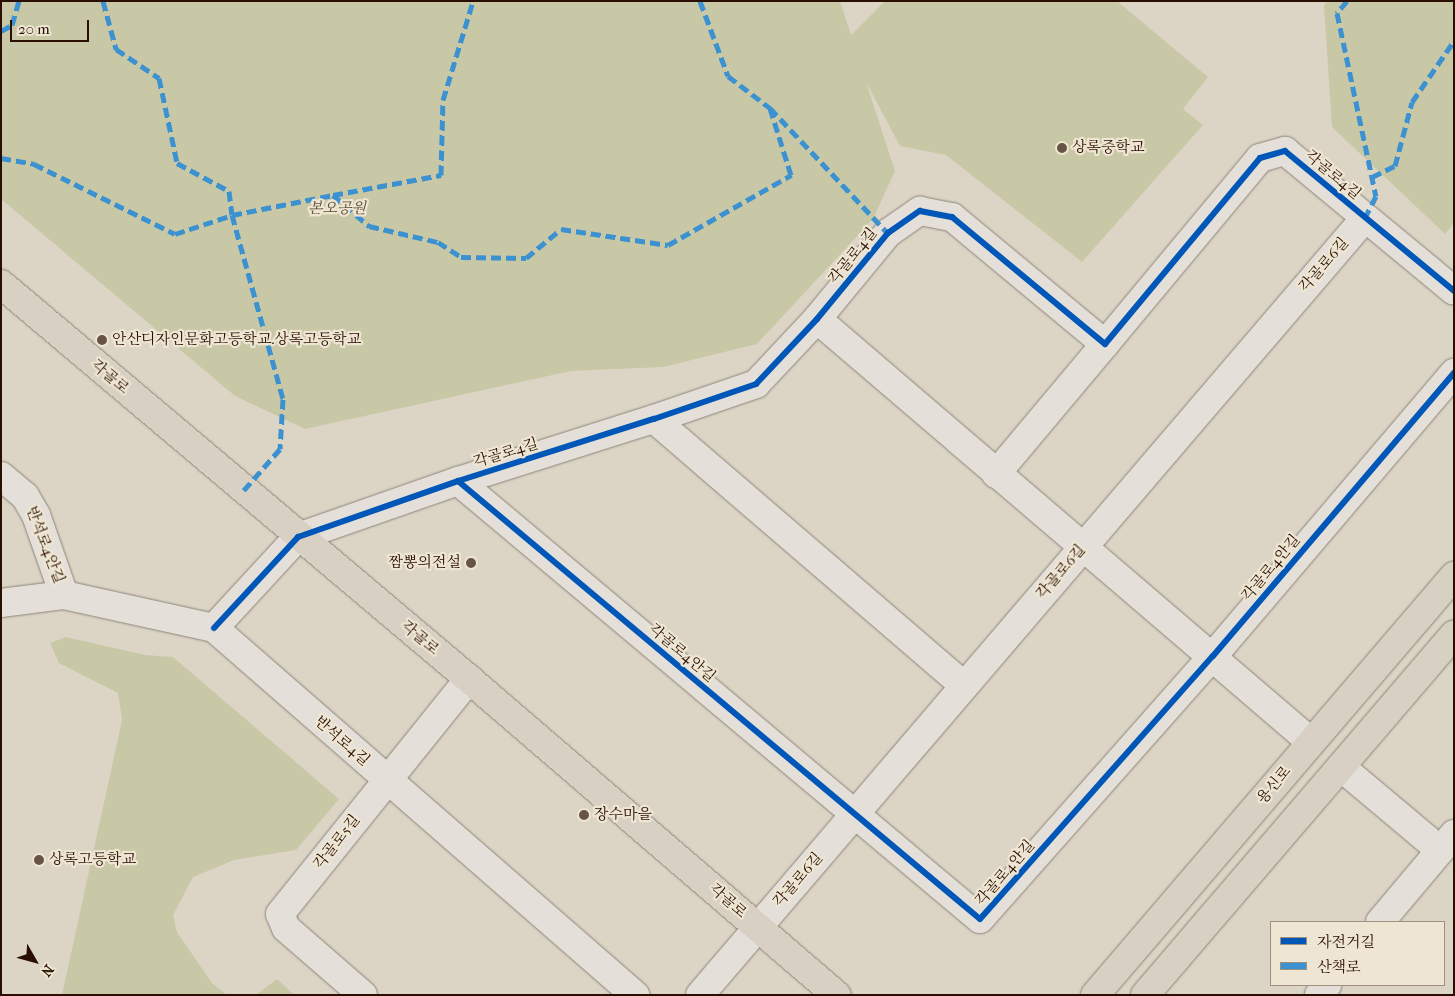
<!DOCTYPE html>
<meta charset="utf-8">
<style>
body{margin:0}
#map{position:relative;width:1455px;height:996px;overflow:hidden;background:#dcd5c5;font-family:"IM FELL French Canon","Noto Serif KR",serif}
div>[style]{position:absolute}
.green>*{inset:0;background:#c9c8a6}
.roads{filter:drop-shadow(0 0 1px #8c857a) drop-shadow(0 0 1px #8c857a)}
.minor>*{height:28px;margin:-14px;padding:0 14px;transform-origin:14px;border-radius:14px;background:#e4e0d9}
.major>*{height:28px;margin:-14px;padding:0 14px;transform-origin:14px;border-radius:14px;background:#d8d1c3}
.quiet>*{height:5px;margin-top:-2.5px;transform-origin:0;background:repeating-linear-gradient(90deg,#3c92d0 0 10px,transparent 0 15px)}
.cycleway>*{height:6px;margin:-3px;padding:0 3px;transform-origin:3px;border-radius:3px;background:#0057b8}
.dots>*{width:14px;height:14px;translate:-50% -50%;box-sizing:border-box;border:2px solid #eee6d3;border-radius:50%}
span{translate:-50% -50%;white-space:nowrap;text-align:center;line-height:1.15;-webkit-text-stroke:4.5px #eee6d3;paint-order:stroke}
.poi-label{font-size:15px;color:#290e01}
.left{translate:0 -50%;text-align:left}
.right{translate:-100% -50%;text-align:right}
.street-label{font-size:15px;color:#290e01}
.park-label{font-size:15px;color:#5c4c32;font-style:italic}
.frame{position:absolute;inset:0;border:2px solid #290e01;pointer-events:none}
.legend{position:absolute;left:1270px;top:921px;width:175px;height:65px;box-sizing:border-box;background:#eee6d3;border:1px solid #9f907f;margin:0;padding:6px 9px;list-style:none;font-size:15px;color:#290e01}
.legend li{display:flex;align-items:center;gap:10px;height:25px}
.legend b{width:25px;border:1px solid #9f907f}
.north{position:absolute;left:10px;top:936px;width:50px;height:50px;-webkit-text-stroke:4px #eee6d3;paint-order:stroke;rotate:128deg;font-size:14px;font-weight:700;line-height:20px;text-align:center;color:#290e01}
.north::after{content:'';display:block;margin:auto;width:18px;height:22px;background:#290e01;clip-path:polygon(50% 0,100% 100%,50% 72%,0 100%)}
.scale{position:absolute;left:10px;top:20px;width:79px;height:22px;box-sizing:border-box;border:2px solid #290e01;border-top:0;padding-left:6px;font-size:15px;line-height:18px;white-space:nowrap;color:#290e01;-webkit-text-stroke:4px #eee6d3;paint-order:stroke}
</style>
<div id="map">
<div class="green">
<i style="clip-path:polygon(1px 1px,840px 1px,851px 35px,885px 1px,1117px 1px,1208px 77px,1183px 109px,1203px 125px,1082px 262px,946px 155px,900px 146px,866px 82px,895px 171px,873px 219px,757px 344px,663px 367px,571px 371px,305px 429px,235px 396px,1px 199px)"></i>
<i style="clip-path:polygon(1327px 1px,1454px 1px,1454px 223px,1445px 234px,1332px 127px,1324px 5px)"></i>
<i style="clip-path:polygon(66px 637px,145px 655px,173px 657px,339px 799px,296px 850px,234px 860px,193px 877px,173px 915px,177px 932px,212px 983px,227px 995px,62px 995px,122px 720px,118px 693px,59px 663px,50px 643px)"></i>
<i style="clip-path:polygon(277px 979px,294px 995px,256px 995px)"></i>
</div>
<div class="roads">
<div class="minor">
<i style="left:817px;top:319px;width:650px;rotate:40.57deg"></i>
<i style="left:654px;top:419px;width:408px;rotate:40.7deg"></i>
<i style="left:996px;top:474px;width:170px;rotate:-50deg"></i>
<i style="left:1px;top:476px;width:31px;rotate:40deg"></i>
<i style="left:25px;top:496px;width:22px;rotate:60deg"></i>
<i style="left:36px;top:515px;width:85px;rotate:70.7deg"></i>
<i style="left:458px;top:481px;width:681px;rotate:40deg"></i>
<i style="left:980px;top:919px;width:351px;rotate:-48.5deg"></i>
<i style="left:1213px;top:656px;width:372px;rotate:-49.6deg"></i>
<i style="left:1px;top:603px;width:64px;rotate:-7.2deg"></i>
<i style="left:64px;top:595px;width:154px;rotate:12.4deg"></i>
<i style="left:214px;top:628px;width:559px;rotate:41.08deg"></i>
<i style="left:214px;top:628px;width:124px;rotate:-47.3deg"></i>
<i style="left:298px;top:537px;width:170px;rotate:-19.3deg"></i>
<i style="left:458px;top:481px;width:206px;rotate:-17.6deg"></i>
<i style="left:654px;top:419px;width:108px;rotate:-18.9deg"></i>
<i style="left:756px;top:384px;width:89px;rotate:-46.8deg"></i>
<i style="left:817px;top:319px;width:112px;rotate:-50.5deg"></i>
<i style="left:888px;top:233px;width:39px;rotate:-35deg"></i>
<i style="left:920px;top:211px;width:33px;rotate:11deg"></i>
<i style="left:952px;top:217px;width:199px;rotate:39.7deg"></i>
<i style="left:1105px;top:344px;width:242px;rotate:-50.2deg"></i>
<i style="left:1260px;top:158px;width:26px;rotate:-16deg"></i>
<i style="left:1285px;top:151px;width:219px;rotate:39.6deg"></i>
<i style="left:1341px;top:767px;width:129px;rotate:40deg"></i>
<i style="left:1380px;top:922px;width:115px;rotate:-49.9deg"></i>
<i style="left:363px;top:995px;width:102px;rotate:-139deg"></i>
<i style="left:286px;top:928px;width:15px;rotate:-113deg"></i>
<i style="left:280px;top:914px;width:302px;rotate:-51.2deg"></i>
<i style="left:700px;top:995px;width:1023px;rotate:-49.44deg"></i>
<i style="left:1319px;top:995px;width:13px;rotate:-51deg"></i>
</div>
<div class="major">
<i style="left:1px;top:284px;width:612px;rotate:40.16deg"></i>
<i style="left:469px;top:679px;width:485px;rotate:40.7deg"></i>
<i style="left:1095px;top:995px;width:552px;rotate:-49.41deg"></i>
<i style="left:1145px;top:995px;width:475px;rotate:-49.4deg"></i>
</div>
</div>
<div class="quiet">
<i style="left:103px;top:1px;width:50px;rotate:74.8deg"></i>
<i style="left:116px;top:49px;width:52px;rotate:34deg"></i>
<i style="left:159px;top:78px;width:87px;rotate:78deg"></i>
<i style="left:177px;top:163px;width:59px;rotate:28.3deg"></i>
<i style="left:229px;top:191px;width:24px;rotate:83deg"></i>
<i style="left:232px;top:215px;width:103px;rotate:-11.2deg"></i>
<i style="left:333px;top:195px;width:48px;rotate:40.7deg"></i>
<i style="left:369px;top:226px;width:71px;rotate:13.1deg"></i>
<i style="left:438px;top:242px;width:27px;rotate:33deg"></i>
<i style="left:461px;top:257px;width:65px;rotate:0.9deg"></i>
<i style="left:526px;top:258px;width:45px;rotate:-39.6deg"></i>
<i style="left:561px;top:229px;width:108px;rotate:8.5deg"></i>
<i style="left:668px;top:245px;width:142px;rotate:-29.6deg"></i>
<i style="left:791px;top:175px;width:70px;rotate:-107.4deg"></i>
<i style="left:770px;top:108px;width:172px;rotate:46.7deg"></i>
<i style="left:700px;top:1px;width:80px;rotate:69.5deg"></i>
<i style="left:728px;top:76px;width:53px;rotate:37.3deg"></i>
<i style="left:1347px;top:1px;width:16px;rotate:130deg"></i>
<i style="left:1337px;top:13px;width:187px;rotate:78deg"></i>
<i style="left:1376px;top:196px;width:25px;rotate:117deg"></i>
<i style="left:1px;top:31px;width:13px;rotate:-29deg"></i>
<i style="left:12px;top:25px;width:25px;rotate:-74deg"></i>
<i style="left:1px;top:158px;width:34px;rotate:10deg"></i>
<i style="left:34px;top:164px;width:157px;rotate:26.4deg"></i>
<i style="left:175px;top:234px;width:60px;rotate:-18.4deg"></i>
<i style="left:232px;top:215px;width:191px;rotate:74.5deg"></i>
<i style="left:283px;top:399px;width:50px;rotate:93.4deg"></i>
<i style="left:280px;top:449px;width:55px;rotate:131.3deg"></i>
<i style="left:1372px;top:177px;width:25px;rotate:-26deg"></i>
<i style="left:1395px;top:166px;width:66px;rotate:-75.1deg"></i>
<i style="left:1412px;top:102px;width:74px;rotate:-55.5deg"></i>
<i style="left:333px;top:195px;width:110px;rotate:-10.5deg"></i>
<i style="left:441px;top:175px;width:75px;rotate:-88.5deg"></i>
<i style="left:443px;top:100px;width:103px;rotate:-73.1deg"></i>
</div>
<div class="cycleway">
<i style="left:458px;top:481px;width:681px;rotate:40deg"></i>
<i style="left:980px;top:919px;width:351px;rotate:-48.5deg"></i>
<i style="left:1213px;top:656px;width:372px;rotate:-49.6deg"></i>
<i style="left:214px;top:628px;width:124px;rotate:-47.3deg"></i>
<i style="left:298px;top:537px;width:170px;rotate:-19.3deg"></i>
<i style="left:458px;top:481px;width:206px;rotate:-17.6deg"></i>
<i style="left:654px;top:419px;width:108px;rotate:-18.9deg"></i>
<i style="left:756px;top:384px;width:89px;rotate:-46.8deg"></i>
<i style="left:817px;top:319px;width:112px;rotate:-50.5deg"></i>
<i style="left:888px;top:233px;width:39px;rotate:-35deg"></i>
<i style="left:920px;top:211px;width:33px;rotate:11deg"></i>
<i style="left:952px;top:217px;width:199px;rotate:39.7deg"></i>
<i style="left:1105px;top:344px;width:242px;rotate:-50.2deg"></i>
<i style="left:1260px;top:158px;width:26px;rotate:-16deg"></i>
<i style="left:1285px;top:151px;width:219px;rotate:39.6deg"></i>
</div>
<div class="dots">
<i style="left:1062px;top:148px;background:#685446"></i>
<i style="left:102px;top:340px;background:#685446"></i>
<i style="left:471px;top:563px;background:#685446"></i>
<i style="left:584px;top:815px;background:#685446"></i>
<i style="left:39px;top:860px;background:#685446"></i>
</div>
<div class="poi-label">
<span class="left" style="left:1072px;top:148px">상록중학교</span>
<span class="left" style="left:112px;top:340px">안산디자인문화고등학교.상록고등학교</span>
<span class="right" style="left:461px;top:563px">짬뽕의전설</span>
<span class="left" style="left:594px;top:815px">장수마을</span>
<span class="left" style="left:49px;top:860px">상록고등학교</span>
</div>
<div class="street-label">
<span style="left:1333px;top:175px;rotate:40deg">각골로4길</span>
<span style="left:853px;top:256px;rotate:-51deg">각골로4길</span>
<span style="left:1324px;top:265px;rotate:-49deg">각골로6길</span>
<span style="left:110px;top:377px;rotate:40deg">각골로</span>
<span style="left:506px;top:453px;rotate:-17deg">각골로4길</span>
<span style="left:45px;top:545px;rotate:69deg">반석로4안길</span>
<span style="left:1271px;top:568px;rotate:-50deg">각골로4안길</span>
<span style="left:1061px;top:572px;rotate:-49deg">각골로6길</span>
<span style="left:420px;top:638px;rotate:40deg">각골로</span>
<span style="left:682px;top:653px;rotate:40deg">각골로4안길</span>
<span style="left:342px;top:741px;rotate:41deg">반석로4길</span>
<span style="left:1274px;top:785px;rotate:-50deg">용신로</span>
<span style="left:337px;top:842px;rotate:-52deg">각골로5길</span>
<span style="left:1005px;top:873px;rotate:-49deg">각골로4안길</span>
<span style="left:798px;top:880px;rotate:-49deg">각골로6길</span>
<span style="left:728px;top:901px;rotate:41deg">각골로</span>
</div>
<div class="park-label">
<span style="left:337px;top:209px">본오공원</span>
</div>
<div class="frame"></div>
<ul class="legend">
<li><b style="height:6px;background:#0057b8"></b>자전거길</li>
<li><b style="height:6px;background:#3c92d0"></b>산책로</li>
</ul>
<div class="north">N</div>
<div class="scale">20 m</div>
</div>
